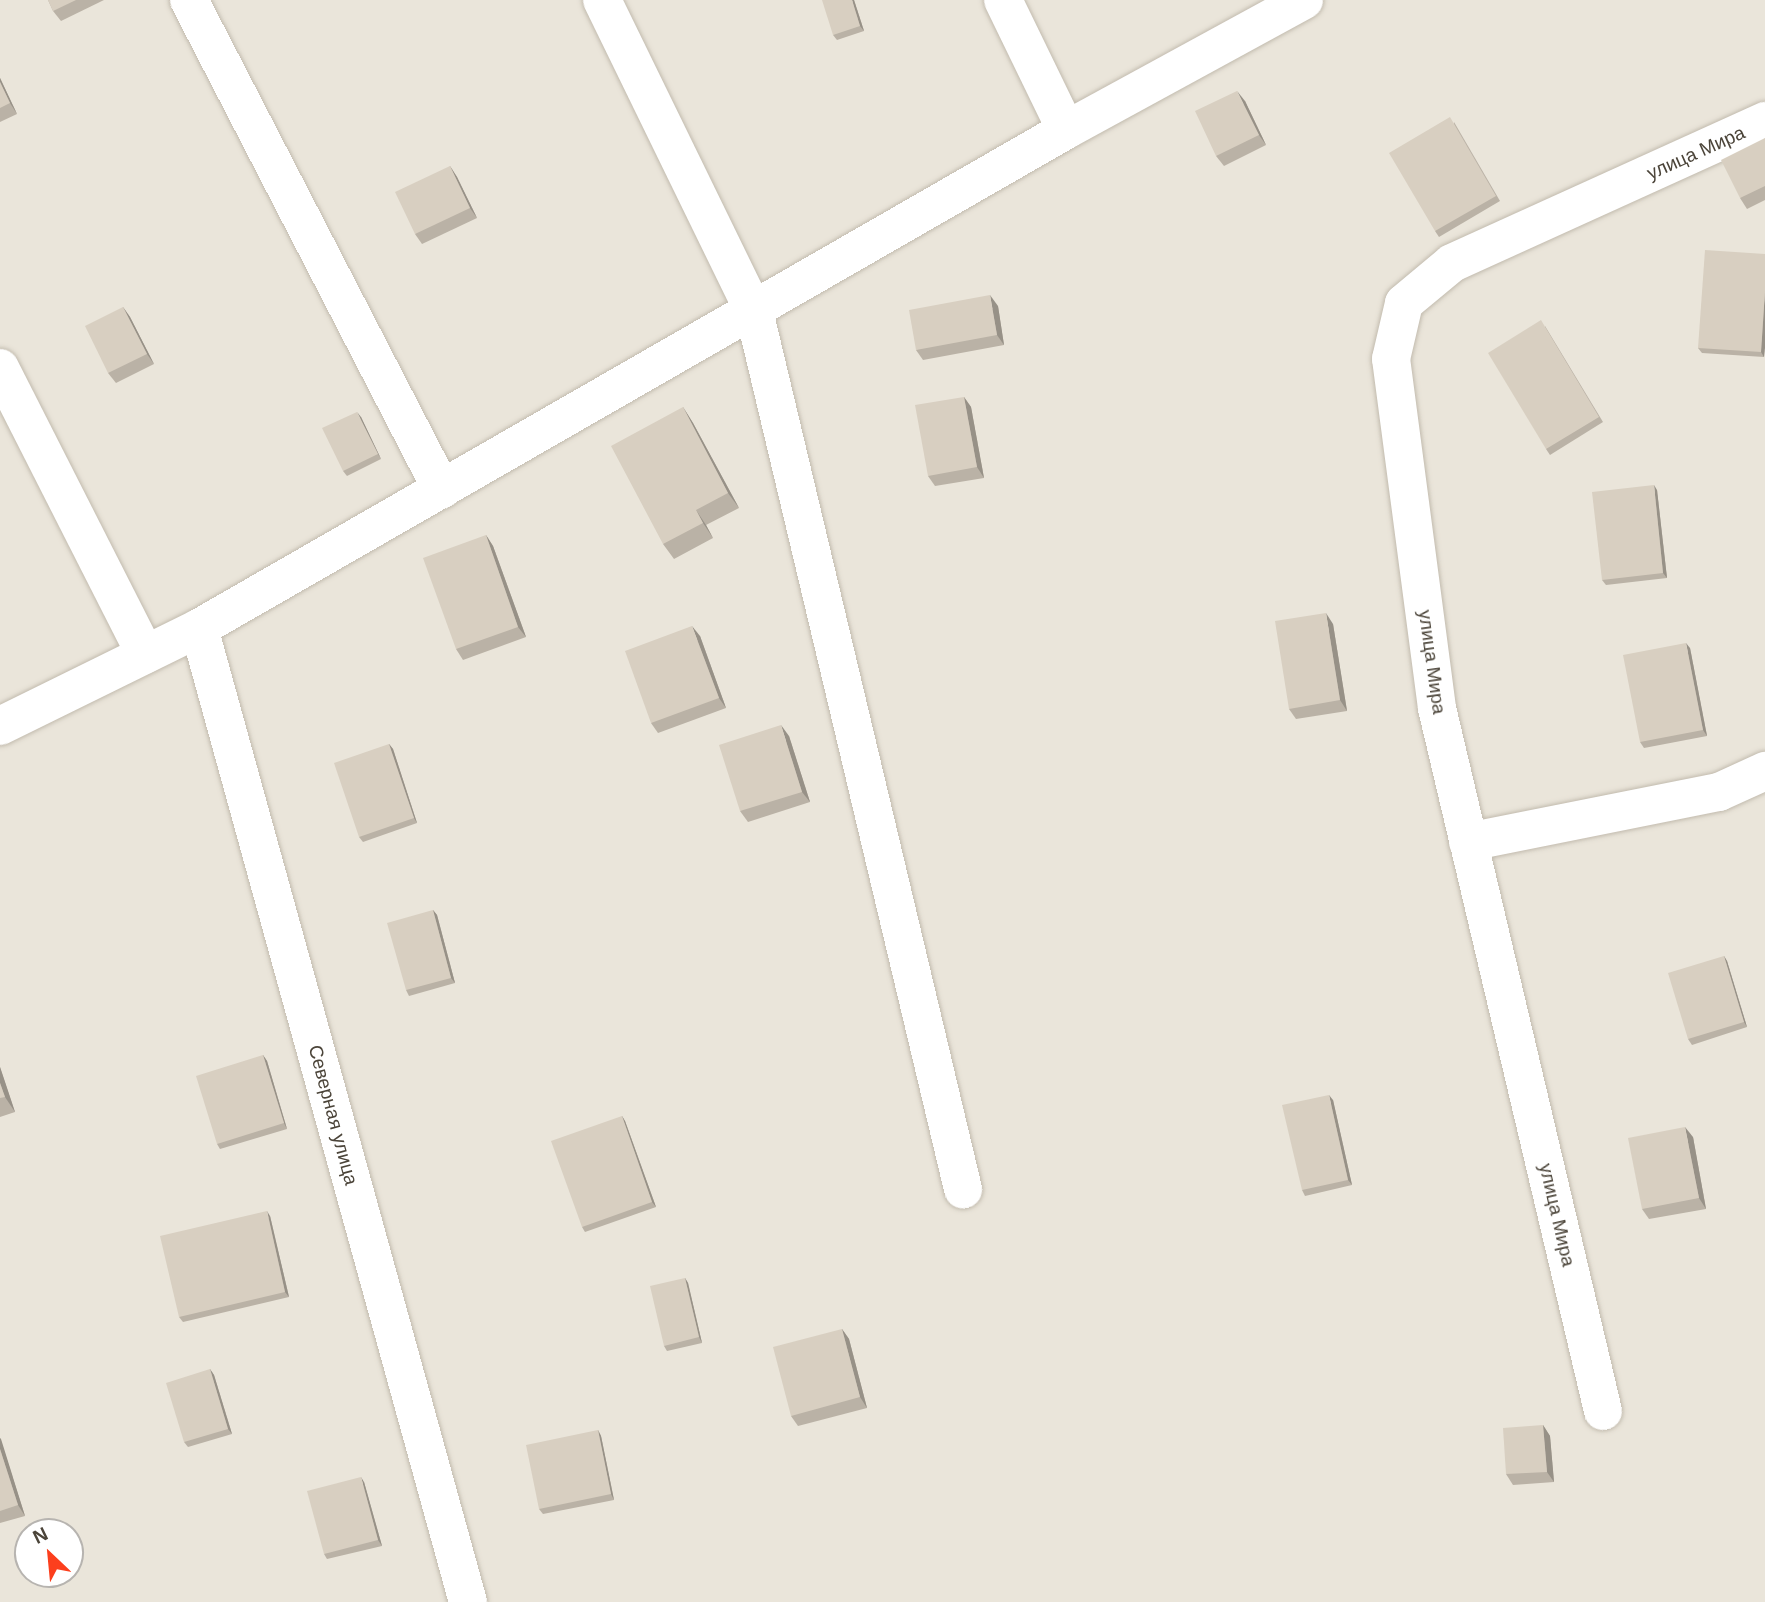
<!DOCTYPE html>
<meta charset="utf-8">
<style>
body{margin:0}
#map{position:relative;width:1765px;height:1602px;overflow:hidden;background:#f6f3ec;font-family:Arial,sans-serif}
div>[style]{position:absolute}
.residential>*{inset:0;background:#eae5da}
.roads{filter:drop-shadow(0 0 2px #c2bbae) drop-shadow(0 0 2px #c2bbae)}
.minor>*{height:38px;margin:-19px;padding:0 19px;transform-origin:19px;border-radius:19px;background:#fff}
.wall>*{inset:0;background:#bab2a6}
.shaded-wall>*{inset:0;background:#979187}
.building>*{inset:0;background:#d8cfc1}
span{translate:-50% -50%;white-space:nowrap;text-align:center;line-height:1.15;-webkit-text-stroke:6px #fff;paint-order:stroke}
.street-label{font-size:19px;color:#4b4439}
.north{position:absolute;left:14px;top:1518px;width:70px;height:70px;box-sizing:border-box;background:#fff;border:2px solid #b7b4b0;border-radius:50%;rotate:334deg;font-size:19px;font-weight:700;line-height:28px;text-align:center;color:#4b4439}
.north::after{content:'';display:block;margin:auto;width:24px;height:32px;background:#fc3f1d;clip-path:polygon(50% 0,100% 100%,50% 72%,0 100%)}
</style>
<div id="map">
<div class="residential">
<i style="clip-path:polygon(evenodd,0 0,1765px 0,1765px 1602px,0 1602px,0 0,28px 1532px,70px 1532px,70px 1574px,28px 1574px,28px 1532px)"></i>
</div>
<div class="roads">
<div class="minor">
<i style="left:189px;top:0;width:551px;rotate:62.69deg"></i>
<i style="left:602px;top:0;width:346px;rotate:64deg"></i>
<i style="left:754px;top:311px;width:903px;rotate:76.61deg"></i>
<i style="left:1003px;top:0;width:144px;rotate:64.1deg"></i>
<i style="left:0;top:368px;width:321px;rotate:63.1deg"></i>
<i style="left:199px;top:628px;width:1010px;rotate:74.56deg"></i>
<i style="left:0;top:726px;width:222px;rotate:-26.2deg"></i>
<i style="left:199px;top:628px;width:1000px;rotate:-29.87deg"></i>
<i style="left:1066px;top:130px;width:271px;rotate:-28.6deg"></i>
<i style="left:1468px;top:842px;width:256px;rotate:-11.3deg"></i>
<i style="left:1719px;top:792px;width:51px;rotate:-24.5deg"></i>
<i style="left:1603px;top:1411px;width:722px;rotate:-103.29deg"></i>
<i style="left:1437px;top:708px;width:352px;rotate:-97.5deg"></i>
<i style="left:1391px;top:359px;width:57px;rotate:-76.9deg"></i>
<i style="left:1404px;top:303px;width:62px;rotate:-39.8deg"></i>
<i style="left:1452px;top:263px;width:344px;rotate:-24.4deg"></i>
</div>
</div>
<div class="wall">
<i style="clip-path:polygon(48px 0,104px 0,61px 21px,53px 11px)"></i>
<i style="clip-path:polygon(854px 0,864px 31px,837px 40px,833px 35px)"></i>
<i style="clip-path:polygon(0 78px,17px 114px,0 122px)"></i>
<i style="clip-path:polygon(1245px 101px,1266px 145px,1224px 166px,1216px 156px)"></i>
<i style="clip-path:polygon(1454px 122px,1500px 201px,1439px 237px,1435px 231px)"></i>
<i style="clip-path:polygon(1765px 138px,1765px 200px,1747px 209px,1740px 198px)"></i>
<i style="clip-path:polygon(450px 166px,457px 177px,477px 218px,422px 244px,415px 234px)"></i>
<i style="clip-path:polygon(1765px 254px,1764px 357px,1702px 353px,1698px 348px)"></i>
<i style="clip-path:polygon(998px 306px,1004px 345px,923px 360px,916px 350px)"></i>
<i style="clip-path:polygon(123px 307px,130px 317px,154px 364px,116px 383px,108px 373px)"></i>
<i style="clip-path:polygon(1545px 326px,1603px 422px,1550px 455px,1546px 449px)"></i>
<i style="clip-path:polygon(964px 397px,971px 407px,984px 478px,935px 486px,928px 476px)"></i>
<i style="clip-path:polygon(683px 407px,693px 423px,739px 508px,706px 525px,713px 538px,674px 559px,663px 544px)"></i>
<i style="clip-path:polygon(361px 417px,381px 459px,347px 476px,343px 471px)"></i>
<i style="clip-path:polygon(1657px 490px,1667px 578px,1606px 585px,1602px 580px)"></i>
<i style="clip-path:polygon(486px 535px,493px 546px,526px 637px,463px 660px,456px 649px)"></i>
<i style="clip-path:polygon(1333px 624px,1347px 711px,1296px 719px,1289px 709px)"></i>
<i style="clip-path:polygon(700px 636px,726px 708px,658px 733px,651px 723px)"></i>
<i style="clip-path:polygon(1690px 648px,1707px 736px,1644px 748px,1640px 742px)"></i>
<i style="clip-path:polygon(789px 736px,810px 802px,748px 822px,740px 811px)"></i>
<i style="clip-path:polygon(389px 744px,393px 749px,417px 823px,363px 842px,359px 837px)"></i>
<i style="clip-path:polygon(433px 910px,437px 915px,455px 983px,409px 996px,406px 990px)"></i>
<i style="clip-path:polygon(1724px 956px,1727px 961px,1747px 1027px,1692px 1045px,1688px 1039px)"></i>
<i style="clip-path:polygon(263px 1055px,267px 1061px,287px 1129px,220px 1149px,217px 1144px)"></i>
<i style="clip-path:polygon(0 1067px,15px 1112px,0 1117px)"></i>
<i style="clip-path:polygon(1333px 1100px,1352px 1185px,1305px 1196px,1302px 1190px)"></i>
<i style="clip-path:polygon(622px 1116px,625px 1121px,656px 1207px,585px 1232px,582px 1227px)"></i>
<i style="clip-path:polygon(1693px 1137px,1706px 1209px,1649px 1219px,1642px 1209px)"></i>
<i style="clip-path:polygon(270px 1216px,289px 1297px,183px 1322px,179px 1317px)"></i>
<i style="clip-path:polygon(685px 1278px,688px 1283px,702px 1343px,667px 1351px,664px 1346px)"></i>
<i style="clip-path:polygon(842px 1329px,849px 1339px,867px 1408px,798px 1426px,791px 1416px)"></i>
<i style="clip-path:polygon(210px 1369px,214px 1375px,232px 1434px,188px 1447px,184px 1442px)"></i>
<i style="clip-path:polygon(1543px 1425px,1550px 1436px,1554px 1482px,1513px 1485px,1506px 1474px)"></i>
<i style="clip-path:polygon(598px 1430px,601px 1436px,614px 1500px,543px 1514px,539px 1509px)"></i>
<i style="clip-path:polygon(0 1438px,25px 1516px,0 1523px)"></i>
<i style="clip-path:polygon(364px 1482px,382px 1546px,327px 1559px,324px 1554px)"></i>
</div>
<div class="shaded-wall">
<i style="clip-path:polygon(852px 0,854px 0,864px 31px,860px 26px)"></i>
<i style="clip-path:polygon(0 78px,17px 114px,10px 103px,0 82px)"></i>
<i style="clip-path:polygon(1237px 91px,1245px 101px,1266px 145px,1259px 135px)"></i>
<i style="clip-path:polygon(450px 166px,457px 177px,477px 218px,470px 208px)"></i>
<i style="clip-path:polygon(1765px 291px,1765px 348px,1764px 357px,1761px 352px)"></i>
<i style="clip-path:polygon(990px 295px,998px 306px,1004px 345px,997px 335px)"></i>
<i style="clip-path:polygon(123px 307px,130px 317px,154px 364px,147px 354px)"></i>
<i style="clip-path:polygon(964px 397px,971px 407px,984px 478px,977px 467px)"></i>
<i style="clip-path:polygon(683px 407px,693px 423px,739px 508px,728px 493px)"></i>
<i style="clip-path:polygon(357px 412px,361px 417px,381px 459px,378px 454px)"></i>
<i style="clip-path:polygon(1654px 485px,1657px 490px,1667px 578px,1663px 573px)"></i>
<i style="clip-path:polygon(696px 510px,706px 525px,713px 538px,703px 523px)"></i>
<i style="clip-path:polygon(486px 535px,493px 546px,526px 637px,518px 627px)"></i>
<i style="clip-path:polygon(1326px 613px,1333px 624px,1347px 711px,1340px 700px)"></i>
<i style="clip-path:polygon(692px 626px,700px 636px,726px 708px,719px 698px)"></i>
<i style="clip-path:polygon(1686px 643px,1690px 648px,1707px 736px,1703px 730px)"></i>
<i style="clip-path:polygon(781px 725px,789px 736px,810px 802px,802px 792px)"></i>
<i style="clip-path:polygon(389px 744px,393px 749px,417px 823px,414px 818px)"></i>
<i style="clip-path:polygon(433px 910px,437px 915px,455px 983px,451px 978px)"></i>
<i style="clip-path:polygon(1724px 956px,1727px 961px,1747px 1027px,1744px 1022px)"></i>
<i style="clip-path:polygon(263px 1055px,267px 1061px,287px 1129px,284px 1123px)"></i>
<i style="clip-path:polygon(0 1067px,15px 1112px,5px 1097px,0 1083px)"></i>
<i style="clip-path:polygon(1329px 1095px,1333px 1100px,1352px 1185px,1348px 1180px)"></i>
<i style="clip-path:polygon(622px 1116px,625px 1121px,656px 1207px,652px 1202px)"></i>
<i style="clip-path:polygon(1685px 1127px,1693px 1137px,1706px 1209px,1699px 1198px)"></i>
<i style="clip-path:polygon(267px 1211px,270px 1216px,289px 1297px,285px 1292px)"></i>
<i style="clip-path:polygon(685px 1278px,688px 1283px,702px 1343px,699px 1337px)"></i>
<i style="clip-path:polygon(842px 1329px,849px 1339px,867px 1408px,860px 1397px)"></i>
<i style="clip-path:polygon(210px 1369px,214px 1375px,232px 1434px,228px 1429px)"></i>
<i style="clip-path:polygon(1543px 1425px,1550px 1436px,1554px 1482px,1547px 1472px)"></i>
<i style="clip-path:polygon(598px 1430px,601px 1436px,614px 1500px,611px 1494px)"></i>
<i style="clip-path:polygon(0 1438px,1px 1439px,25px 1516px,18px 1505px,0 1449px)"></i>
<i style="clip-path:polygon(361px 1477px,364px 1482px,382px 1546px,378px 1540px)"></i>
</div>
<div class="building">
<i style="clip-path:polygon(48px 0,76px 0,53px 11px)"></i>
<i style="clip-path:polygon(822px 0,852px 0,860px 26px,833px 35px)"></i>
<i style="clip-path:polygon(0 82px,10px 103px,0 108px)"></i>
<i style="clip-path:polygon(1237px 91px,1259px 135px,1216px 156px,1195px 111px)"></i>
<i style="clip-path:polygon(1450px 117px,1496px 196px,1435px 231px,1389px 153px)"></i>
<i style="clip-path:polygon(1765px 138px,1765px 186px,1740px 198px,1721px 160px)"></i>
<i style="clip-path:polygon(450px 166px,470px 208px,415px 234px,395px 192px)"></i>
<i style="clip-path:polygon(1705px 250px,1765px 254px,1765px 291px,1761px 352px,1698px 348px)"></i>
<i style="clip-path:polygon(990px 295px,997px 335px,916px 350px,909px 310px)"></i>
<i style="clip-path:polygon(123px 307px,147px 354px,108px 373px,85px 326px)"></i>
<i style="clip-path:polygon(1541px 320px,1599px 417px,1546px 449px,1488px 353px)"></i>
<i style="clip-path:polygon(964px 397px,977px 467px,928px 476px,915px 405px)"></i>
<i style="clip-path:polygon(683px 407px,728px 493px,696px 510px,703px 523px,663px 544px,611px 446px)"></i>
<i style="clip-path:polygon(357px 412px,378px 454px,343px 471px,322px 428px)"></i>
<i style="clip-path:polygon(1654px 485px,1663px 573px,1602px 580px,1592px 492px)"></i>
<i style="clip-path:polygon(486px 535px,518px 627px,456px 649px,423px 558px)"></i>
<i style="clip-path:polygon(1326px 613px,1340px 700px,1289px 709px,1275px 621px)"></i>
<i style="clip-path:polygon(692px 626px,719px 698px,651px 723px,625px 651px)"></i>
<i style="clip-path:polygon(1686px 643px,1703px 730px,1640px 742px,1623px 655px)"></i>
<i style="clip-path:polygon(781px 725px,802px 792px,740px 811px,719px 745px)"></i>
<i style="clip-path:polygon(389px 744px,414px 818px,359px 837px,334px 763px)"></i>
<i style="clip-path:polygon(433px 910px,451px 978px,406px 990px,387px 923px)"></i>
<i style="clip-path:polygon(1724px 956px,1744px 1022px,1688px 1039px,1668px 973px)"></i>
<i style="clip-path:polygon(263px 1055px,284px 1123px,217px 1144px,196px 1076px)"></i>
<i style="clip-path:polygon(0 1083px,5px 1097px,0 1098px)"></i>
<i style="clip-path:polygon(1329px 1095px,1348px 1180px,1302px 1190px,1282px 1105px)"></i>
<i style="clip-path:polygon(622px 1116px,652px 1202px,582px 1227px,551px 1141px)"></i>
<i style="clip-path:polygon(1685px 1127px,1699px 1198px,1642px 1209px,1628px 1138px)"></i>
<i style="clip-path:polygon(267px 1211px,285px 1292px,179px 1317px,160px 1236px)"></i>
<i style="clip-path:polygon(685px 1278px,699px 1337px,664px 1346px,650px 1286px)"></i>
<i style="clip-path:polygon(842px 1329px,860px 1397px,791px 1416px,773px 1347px)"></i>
<i style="clip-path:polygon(210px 1369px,228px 1429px,184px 1442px,166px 1383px)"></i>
<i style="clip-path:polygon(1543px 1425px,1547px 1472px,1506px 1474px,1503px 1428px)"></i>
<i style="clip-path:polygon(598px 1430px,611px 1494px,539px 1509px,526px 1445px)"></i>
<i style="clip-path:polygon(0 1449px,18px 1505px,0 1511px)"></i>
<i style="clip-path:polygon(361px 1477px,378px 1540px,324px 1554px,307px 1491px)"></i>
</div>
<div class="street-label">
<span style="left:1696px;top:153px;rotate:-24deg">улица Мира</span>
<span style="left:1432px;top:662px;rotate:82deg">улица Мира</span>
<span style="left:333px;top:1115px;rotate:75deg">Северная улица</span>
<span style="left:1557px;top:1215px;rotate:77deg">улица Мира</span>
</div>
<div class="north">N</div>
</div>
